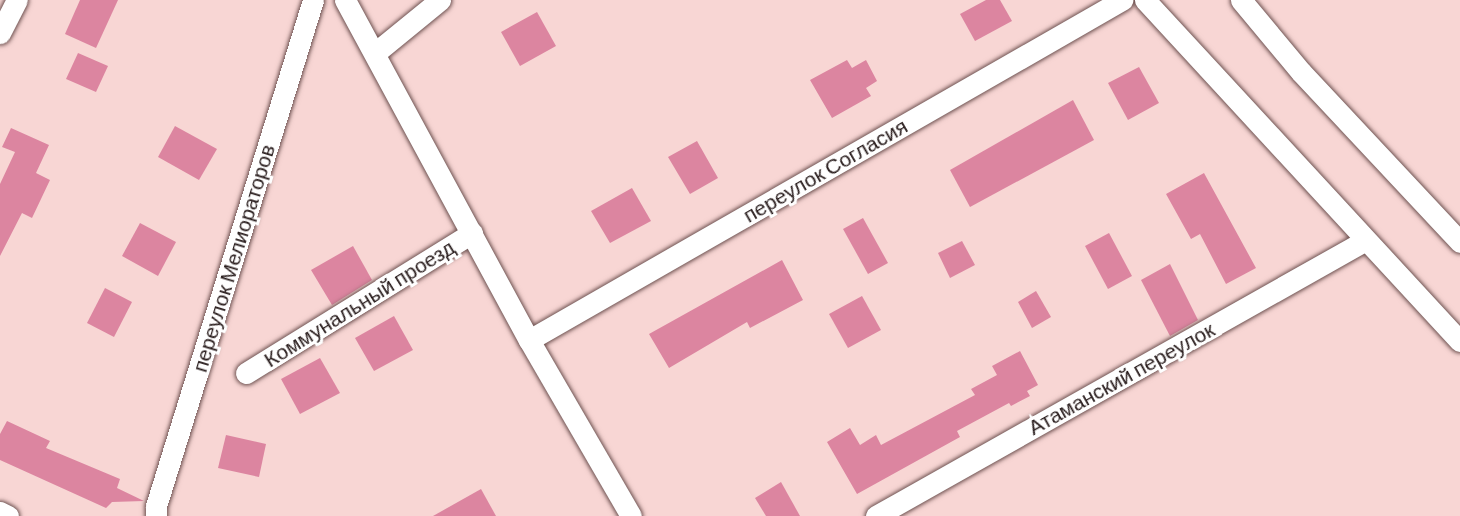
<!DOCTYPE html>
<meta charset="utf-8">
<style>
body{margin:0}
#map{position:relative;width:1460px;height:516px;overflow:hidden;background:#f8d6d4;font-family:Barlow,sans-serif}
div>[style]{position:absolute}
.building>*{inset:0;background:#dc85a0}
.roads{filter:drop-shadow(0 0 2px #6e5251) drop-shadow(0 0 2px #6e5251)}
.street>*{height:21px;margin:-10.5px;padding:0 10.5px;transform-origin:10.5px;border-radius:10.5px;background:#fff}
span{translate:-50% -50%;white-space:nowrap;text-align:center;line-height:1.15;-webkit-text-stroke:6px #fff;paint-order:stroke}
.street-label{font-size:21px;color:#281c1c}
</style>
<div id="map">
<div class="building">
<i style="clip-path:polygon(80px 0,118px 0,96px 48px,65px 34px)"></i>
<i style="clip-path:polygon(986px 0,1000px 0,1012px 21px,975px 41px,960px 14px)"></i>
<i style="clip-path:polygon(537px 12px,556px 46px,520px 66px,501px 32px)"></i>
<i style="clip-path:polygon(78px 53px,108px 66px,96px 92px,66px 79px)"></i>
<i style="clip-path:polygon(847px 60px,852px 68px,866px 60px,877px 81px,866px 88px,871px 96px,832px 118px,810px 80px)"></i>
<i style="clip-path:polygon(1139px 67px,1159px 103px,1128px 120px,1108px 83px)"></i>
<i style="clip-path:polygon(1073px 100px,1094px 140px,970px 207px,950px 170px)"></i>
<i style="clip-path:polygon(175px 126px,217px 149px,199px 180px,158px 157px)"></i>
<i style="clip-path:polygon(11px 128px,49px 145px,36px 173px,50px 180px,32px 218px,22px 213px,0 256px,0 184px,15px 152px,2px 147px)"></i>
<i style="clip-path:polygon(697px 141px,718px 178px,690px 194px,668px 157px)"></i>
<i style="clip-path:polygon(1204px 173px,1256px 268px,1226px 284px,1200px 234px,1191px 239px,1166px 194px)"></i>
<i style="clip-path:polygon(632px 188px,651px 221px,610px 243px,591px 211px)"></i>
<i style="clip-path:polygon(863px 218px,888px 263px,868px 274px,843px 229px)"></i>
<i style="clip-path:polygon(140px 223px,176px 242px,158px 276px,122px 256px)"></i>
<i style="clip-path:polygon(1109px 233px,1132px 276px,1108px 289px,1085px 246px)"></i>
<i style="clip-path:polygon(962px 241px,975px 265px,950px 278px,938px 253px)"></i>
<i style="clip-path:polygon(353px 246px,372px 280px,332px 305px,311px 270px)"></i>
<i style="clip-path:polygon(782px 260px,803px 300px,750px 328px,747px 322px,669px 368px,649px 334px)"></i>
<i style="clip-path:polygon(1170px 264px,1198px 320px,1170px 336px,1141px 280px)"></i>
<i style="clip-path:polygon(105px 288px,132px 302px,114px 337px,87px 323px)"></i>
<i style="clip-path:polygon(1036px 291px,1051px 317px,1032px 328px,1018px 302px)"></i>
<i style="clip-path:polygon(862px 296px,881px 330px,848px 348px,829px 314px)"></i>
<i style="clip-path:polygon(394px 316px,413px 350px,374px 371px,355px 338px)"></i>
<i style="clip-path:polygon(1020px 351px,1038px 385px,1027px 391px,1030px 396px,1011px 406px,1009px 403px,957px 431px,960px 437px,857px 494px,827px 442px,850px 428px,860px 445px,876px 435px,881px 445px,975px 395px,971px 389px,997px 375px,992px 366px)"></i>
<i style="clip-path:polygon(320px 358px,340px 393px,300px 414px,281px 379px)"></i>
<i style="clip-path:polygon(7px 421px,50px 441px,46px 448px,120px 479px,117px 488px,144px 501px,112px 502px,106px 508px,0 460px,0 434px)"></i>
<i style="clip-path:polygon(226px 435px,266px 444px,259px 477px,218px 468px)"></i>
<i style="clip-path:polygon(781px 482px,800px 516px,766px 516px,755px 498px)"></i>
<i style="clip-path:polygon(481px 489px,496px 516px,433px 516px)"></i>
</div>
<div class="roads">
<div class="street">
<i style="left:345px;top:0;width:387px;rotate:61.6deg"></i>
<i style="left:529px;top:340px;width:203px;rotate:59.9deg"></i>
<i style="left:1145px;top:0;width:464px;rotate:47.3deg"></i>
<i style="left:1241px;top:0;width:94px;rotate:50.2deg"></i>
<i style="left:1301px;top:72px;width:233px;rotate:46.9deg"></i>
<i style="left:0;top:33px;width:37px;rotate:-63deg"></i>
<i style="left:375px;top:53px;width:84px;rotate:-39.2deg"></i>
<i style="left:529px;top:340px;width:684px;rotate:-29.83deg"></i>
<i style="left:246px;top:373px;width:266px;rotate:-31.8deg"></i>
<i style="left:0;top:512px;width:9px;rotate:27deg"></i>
<i style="left:156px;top:516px;width:10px;rotate:-90deg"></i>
<i style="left:156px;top:506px;width:530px;rotate:-72.76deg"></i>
<i style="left:876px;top:516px;width:562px;rotate:-29.39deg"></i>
</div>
</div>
<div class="street-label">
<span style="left:825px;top:170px;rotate:-30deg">переулок Согласия</span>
<span style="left:233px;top:258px;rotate:-73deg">переулок Мелиораторов</span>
<span style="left:359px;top:303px;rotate:-32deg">Коммунальный проезд</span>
<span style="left:1121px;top:378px;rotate:-29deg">Атаманский переулок</span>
</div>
</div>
